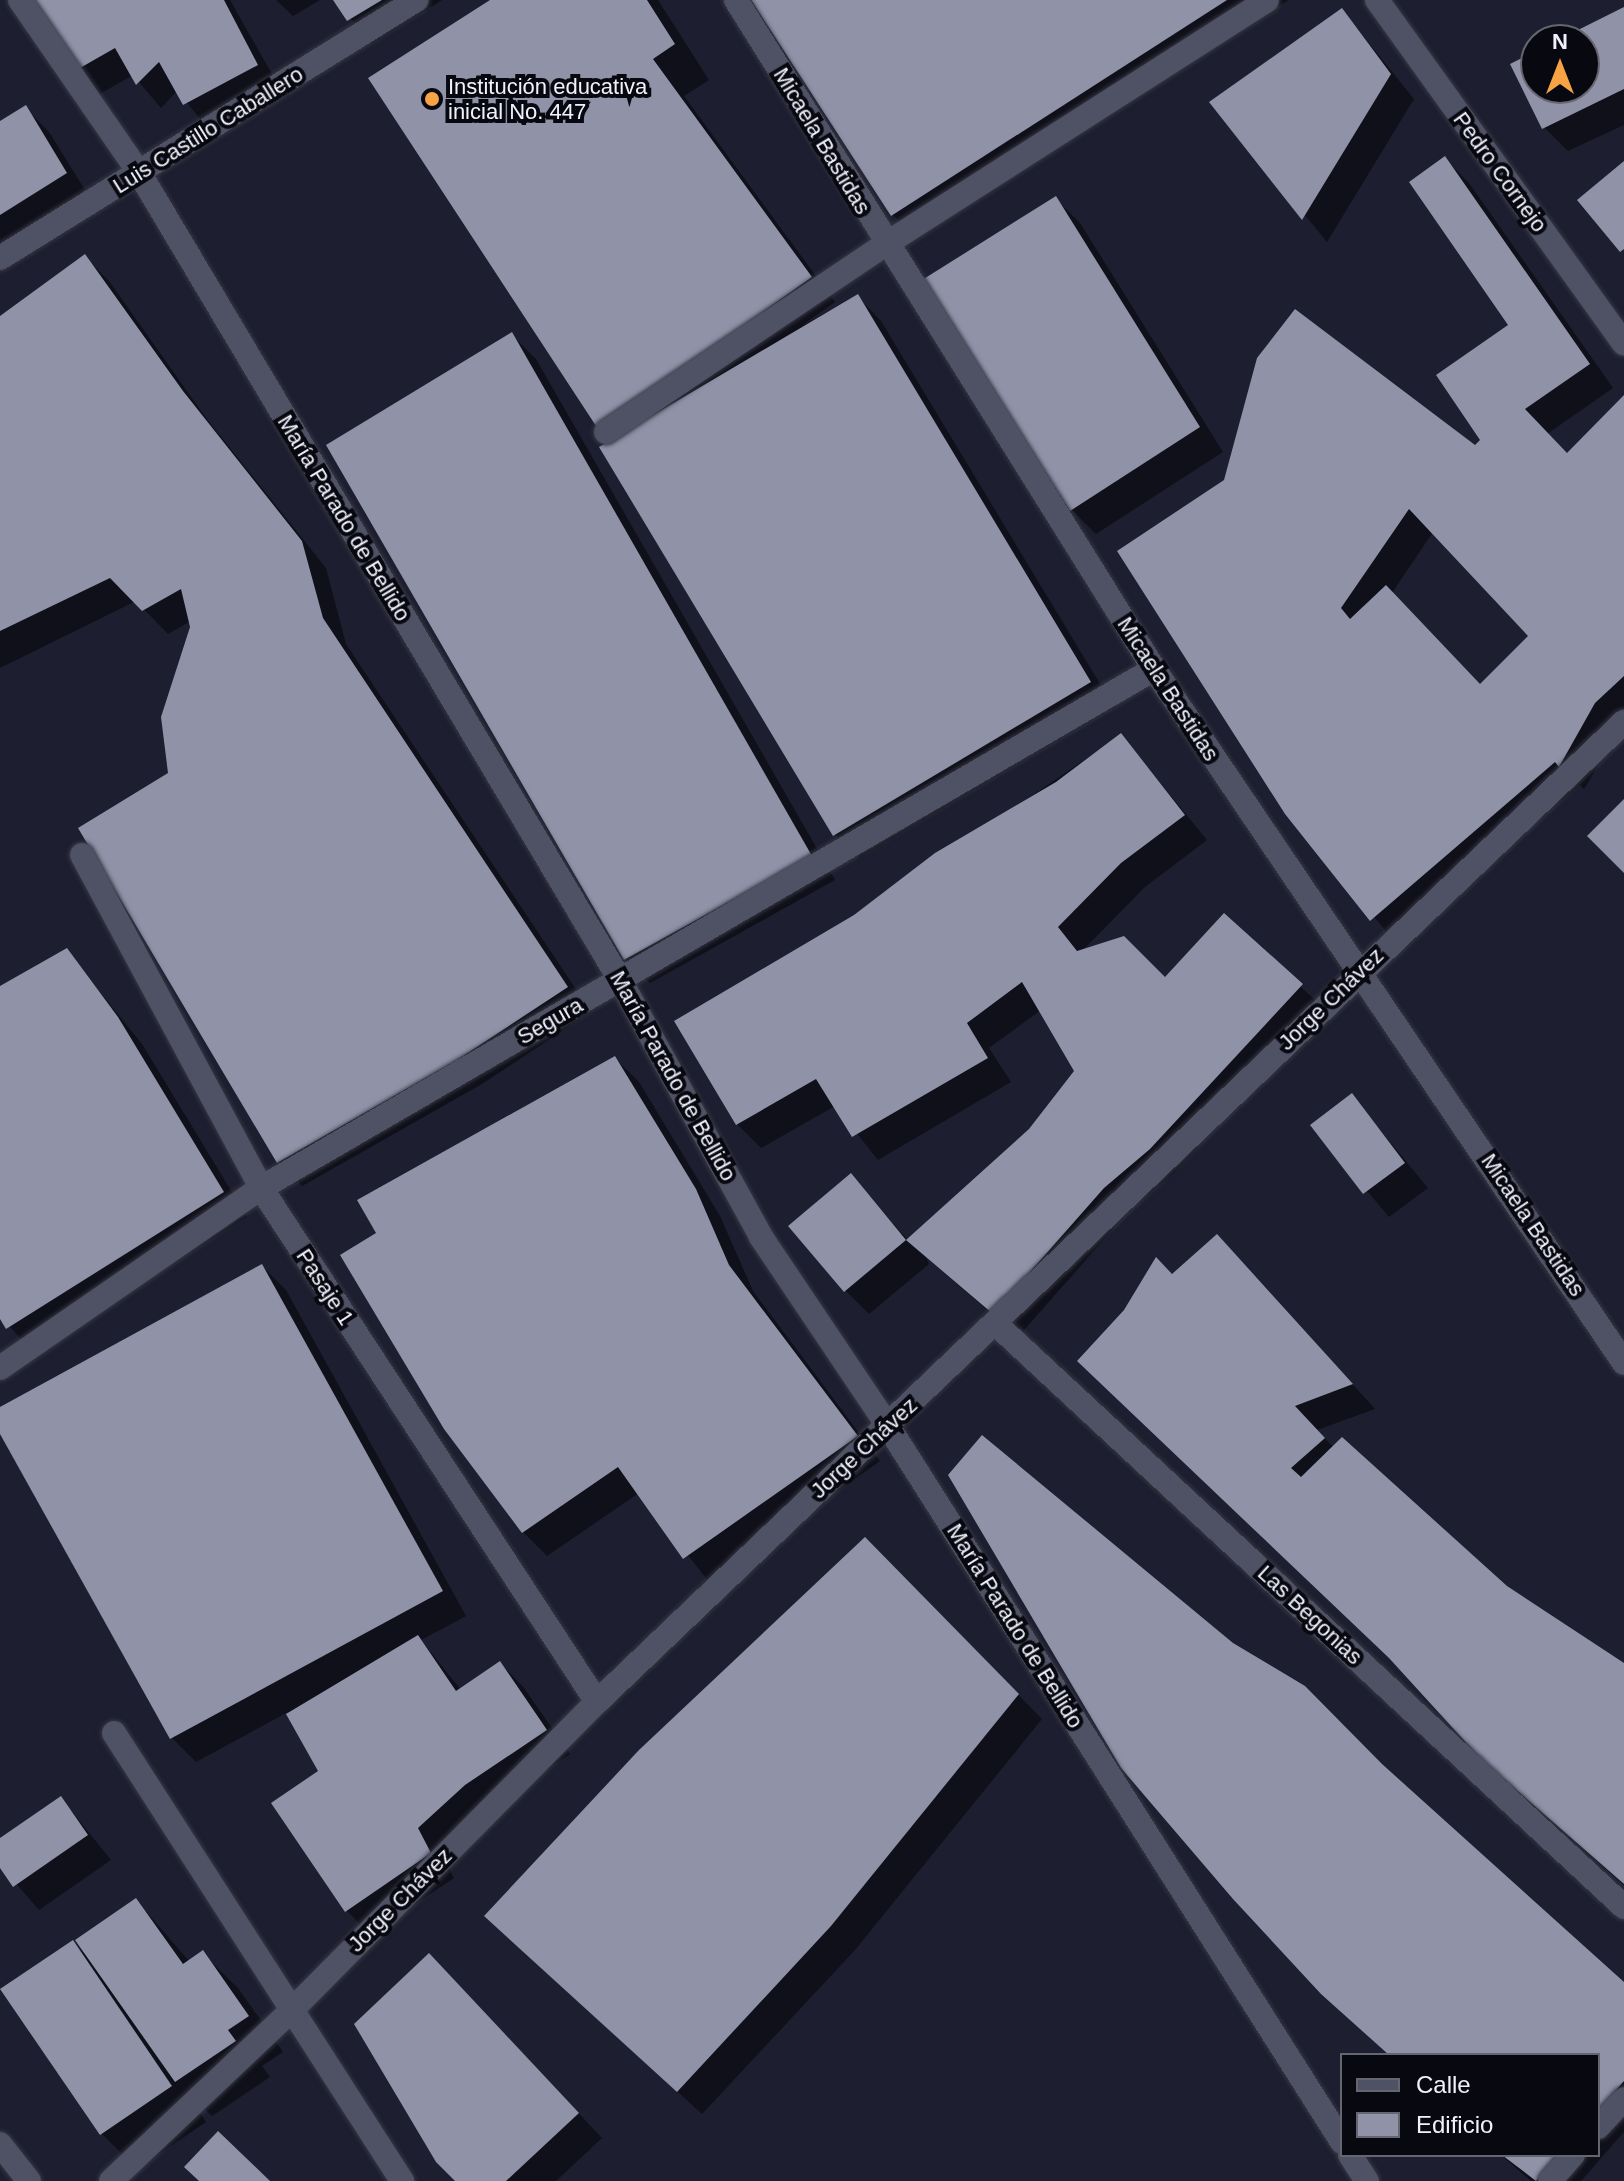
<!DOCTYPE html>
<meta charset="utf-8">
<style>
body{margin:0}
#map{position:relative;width:1624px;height:2181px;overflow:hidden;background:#1d1e2f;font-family:Arial,sans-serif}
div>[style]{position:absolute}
.shadow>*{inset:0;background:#0007}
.building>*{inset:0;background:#9093a8}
.roads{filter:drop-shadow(0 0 2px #363744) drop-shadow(0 0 2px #363744)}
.minor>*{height:24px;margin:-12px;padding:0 12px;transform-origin:12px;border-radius:12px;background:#4f5164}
.dots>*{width:22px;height:22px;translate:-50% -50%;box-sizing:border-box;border:4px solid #080910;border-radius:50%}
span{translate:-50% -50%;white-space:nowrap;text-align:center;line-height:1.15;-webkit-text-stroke:8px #080910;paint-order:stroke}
.poi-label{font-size:22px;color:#f0f1fd}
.left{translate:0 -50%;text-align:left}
.street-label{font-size:22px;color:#f0f1fd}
.legend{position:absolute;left:1340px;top:2053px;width:260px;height:104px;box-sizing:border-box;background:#080910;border:2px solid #65666f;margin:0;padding:10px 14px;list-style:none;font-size:24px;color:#f0f1fd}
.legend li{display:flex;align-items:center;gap:16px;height:40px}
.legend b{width:40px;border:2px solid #65666f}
.north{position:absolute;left:1520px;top:24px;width:80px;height:80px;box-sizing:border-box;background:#080910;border:2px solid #65666f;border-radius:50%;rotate:0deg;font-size:22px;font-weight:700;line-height:32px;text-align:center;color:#f0f1fd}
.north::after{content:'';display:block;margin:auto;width:28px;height:36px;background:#f5a345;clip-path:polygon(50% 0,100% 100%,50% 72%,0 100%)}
</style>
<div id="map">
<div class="shadow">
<i style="clip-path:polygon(34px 0,230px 0,281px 90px,208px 128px,177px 91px,161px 108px,133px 75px,98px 95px)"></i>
<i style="clip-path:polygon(276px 0,320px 0,293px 16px)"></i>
<i style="clip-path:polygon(335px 0,442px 0,372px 44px)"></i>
<i style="clip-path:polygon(494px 0,658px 0,709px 80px,684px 96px,835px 302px,801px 326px,857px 296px,881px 321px,1114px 707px,859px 858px,835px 834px,613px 441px)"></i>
<i style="clip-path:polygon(754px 0,1288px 0,916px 238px,892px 214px)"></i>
<i style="clip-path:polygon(1624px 8px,1624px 125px,1568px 151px,1544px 127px,1513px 65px,1536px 53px,1536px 88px,1584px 88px,1584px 40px,1562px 40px)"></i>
<i style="clip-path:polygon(1342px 10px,1414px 99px,1327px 242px,1212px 102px)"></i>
<i style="clip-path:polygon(25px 108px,49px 132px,90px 198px,0 253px,0 123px)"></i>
<i style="clip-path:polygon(evenodd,1445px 159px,1469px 183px,1613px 388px,1547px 434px,1568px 456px,1624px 398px,1624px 723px,1584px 789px,1580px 785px,1396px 943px,1287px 813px,1120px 551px,1475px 447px,1483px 440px,1511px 326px,1445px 159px,1433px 532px,1531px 636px,1481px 686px,1392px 593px,1433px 532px)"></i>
<i style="clip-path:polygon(1056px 199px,1080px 223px,1223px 452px,1096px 534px,1072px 510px)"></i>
<i style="clip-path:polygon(85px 257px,109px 281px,206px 418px,326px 568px,346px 644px,591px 1012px,482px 1084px,302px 1186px,278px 1162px,170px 774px,191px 621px,168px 634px,136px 601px,0 668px,0 319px)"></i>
<i style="clip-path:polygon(512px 335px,536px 359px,835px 880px,650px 983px,625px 959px)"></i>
<i style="clip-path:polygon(1121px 735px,1207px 840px,1145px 887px,1081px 952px,1165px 980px,1224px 916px,1326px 1010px,1174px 1173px,1128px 1212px,1018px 1337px,926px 1257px,929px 1264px,869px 1314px,845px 1290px,850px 1176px,908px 1240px,1030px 1130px,1076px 1072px,1041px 1010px,989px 1048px,1011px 1082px,878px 1160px,835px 1106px,761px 1148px,737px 1124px,855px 916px)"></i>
<i style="clip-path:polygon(66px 950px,142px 1044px,247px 1217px,32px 1352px,0 1315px,0 988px)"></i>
<i style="clip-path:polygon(615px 1058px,639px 1082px,720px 1216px,753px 1291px,880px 1461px,709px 1582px,639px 1493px,547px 1556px,523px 1532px,379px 1233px)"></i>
<i style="clip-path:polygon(1352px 1096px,1428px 1188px,1389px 1217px,1313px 1126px)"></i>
<i style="clip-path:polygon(1241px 1261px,1375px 1409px,1317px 1430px,1334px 1448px,1506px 1588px,1624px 1666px,1624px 1885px,1509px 1784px,1399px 1666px,1173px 1277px)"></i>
<i style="clip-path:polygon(262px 1266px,286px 1290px,466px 1616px,421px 1640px,461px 1690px,500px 1663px,524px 1688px,570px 1754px,489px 1808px,441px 1853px,454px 1878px,370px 1934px,346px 1910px,320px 1771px,288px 1712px,196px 1762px,172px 1738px,0 1431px,0 1409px)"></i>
<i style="clip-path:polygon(865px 1540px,1042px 1719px,855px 1950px,702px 2114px,511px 1940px)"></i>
<i style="clip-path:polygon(61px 1798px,111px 1860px,39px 1910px,0 1865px,0 1841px)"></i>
<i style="clip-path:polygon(136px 1900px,190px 1962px,202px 1953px,238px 1988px,283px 2052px,262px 2066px,270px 2077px,212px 2116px,190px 2095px,206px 2122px,137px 2169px,101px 2133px,72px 1942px,87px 1956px)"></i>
<i style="clip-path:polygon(452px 1979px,602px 2138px,556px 2181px,458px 2181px)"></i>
<i style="clip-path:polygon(1624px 1983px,1624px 2132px,1581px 2181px,1531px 2181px,1501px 2155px,1598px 2155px,1598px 2055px,1389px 2055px,1322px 1993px)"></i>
</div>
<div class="building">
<i style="clip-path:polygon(32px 0,224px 0,258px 65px,183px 105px,159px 62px,136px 85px,115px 48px,73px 72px)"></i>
<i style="clip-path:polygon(333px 0,382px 0,347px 21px)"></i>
<i style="clip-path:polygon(490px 0,647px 0,675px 44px,653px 59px,812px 277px,598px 429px,368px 78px)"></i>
<i style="clip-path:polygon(751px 0,1227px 0,891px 216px)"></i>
<i style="clip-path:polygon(1624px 7px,1624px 89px,1542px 129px,1510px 64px,1536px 51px,1536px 88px,1584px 88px,1584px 40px,1558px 40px)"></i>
<i style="clip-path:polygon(1342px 8px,1391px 74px,1302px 220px,1209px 102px)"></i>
<i style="clip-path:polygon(26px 105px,67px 173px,0 215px,0 121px)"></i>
<i style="clip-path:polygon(evenodd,1445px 156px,1590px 364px,1525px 409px,1567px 453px,1624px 395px,1624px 676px,1595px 703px,1559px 767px,1555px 762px,1370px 921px,1285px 814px,1117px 551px,1224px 480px,1257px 358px,1295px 309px,1475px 445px,1480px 440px,1436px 375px,1508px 325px,1409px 182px,1445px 156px,1409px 509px,1528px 636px,1480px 684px,1386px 585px,1350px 619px,1341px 608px,1409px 509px)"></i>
<i style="clip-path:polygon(1624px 161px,1624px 249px,1620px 252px,1577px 200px)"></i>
<i style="clip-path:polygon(1056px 196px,1200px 427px,1070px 511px,922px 280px)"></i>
<i style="clip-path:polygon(85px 254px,183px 391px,302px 541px,323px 618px,568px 987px,457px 1060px,277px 1163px,78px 828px,168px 773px,161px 717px,190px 627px,181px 589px,142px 611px,110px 578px,0 631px,0 316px)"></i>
<i style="clip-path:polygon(858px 294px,1091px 682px,833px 836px,599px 447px)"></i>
<i style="clip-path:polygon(512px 332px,812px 856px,624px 960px,326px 445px)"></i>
<i style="clip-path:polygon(1121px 733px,1185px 815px,1121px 863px,1058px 927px,1077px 951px,1124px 936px,1165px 977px,1224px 913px,1303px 984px,1150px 1149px,1104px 1188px,993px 1314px,906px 1240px,1029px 1129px,1074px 1071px,1022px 982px,967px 1023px,988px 1058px,852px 1137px,816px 1079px,736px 1125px,674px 1021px,854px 915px,935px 853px,1056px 782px)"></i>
<i style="clip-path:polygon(1624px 799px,1624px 873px,1587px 836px)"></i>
<i style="clip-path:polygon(67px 948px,118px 1017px,224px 1192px,6px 1329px,0 1319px,0 986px)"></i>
<i style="clip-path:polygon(615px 1056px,696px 1189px,729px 1265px,858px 1436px,683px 1559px,618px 1467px,522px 1533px,444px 1429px,340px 1255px,376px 1233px,357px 1200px)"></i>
<i style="clip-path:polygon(1352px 1093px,1405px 1163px,1363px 1194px,1310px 1125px)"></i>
<i style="clip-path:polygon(851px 1173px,906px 1240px,844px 1292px,788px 1226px)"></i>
<i style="clip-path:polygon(1217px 1234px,1353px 1384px,1295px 1406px,1325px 1438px,1291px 1468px,1301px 1477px,1342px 1437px,1507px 1586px,1624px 1663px,1624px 1884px,1482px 1760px,1389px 1658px,1077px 1361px,1124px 1310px,1156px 1257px,1172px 1274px)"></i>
<i style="clip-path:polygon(262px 1264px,443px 1591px,170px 1739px,0 1434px,0 1407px)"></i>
<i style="clip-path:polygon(982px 1435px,1233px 1643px,1305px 1686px,1382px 1764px,1624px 1982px,1624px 2081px,1598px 2110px,1598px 2055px,1389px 2055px,1321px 1994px,1233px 1899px,1121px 1768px,948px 1475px)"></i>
<i style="clip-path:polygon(865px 1537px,1019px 1694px,831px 1926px,677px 2092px,484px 1916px,639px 1750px)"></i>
<i style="clip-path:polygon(418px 1635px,456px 1691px,500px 1661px,547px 1730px,465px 1785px,418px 1828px,431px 1853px,345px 1912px,271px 1803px,318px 1771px,286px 1714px)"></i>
<i style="clip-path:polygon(61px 1796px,88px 1835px,13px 1887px,0 1868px,0 1838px)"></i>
<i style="clip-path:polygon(136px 1898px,183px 1964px,203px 1950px,249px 2016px,228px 2030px,236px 2041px,175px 2082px,75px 1940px)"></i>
<i style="clip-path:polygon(73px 1940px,172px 2086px,100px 2135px,0 1989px)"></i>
<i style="clip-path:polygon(429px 1953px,579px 2113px,506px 2181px,455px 2181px,436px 2162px,354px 2024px)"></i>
<i style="clip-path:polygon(218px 2131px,270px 2181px,199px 2181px,184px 2167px)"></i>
<i style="clip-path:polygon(1502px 2155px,1559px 2155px,1536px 2181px)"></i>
</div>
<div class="roads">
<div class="minor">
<i style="left:20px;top:0;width:211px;rotate:55.4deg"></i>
<i style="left:140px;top:174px;width:938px;rotate:59.22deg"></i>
<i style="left:620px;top:980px;width:293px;rotate:61.2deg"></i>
<i style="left:761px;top:1237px;width:228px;rotate:56.1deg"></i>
<i style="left:888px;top:1426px;width:848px;rotate:57.62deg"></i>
<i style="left:736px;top:0;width:789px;rotate:58deg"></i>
<i style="left:1154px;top:669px;width:838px;rotate:55.89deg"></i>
<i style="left:1377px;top:0;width:423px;rotate:54.3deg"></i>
<i style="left:0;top:258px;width:490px;rotate:-31.8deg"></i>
<i style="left:606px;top:432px;width:337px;rotate:-33.9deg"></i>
<i style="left:886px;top:244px;width:452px;rotate:-32.6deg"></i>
<i style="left:82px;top:855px;width:378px;rotate:61.7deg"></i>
<i style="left:261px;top:1188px;width:614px;rotate:56.83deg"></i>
<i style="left:996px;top:1324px;width:857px;rotate:42.87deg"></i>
<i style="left:0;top:1368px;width:317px;rotate:-34.6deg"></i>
<i style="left:261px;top:1188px;width:1033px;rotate:-30.16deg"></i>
<i style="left:114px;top:1733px;width:533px;rotate:57.26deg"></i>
<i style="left:1598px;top:2127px;width:38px;rotate:-47deg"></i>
<i style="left:0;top:2144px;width:47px;rotate:51.9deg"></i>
<i style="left:1350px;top:2155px;width:31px;rotate:57deg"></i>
<i style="left:111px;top:2181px;width:248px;rotate:-43.4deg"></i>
<i style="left:291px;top:2011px;width:435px;rotate:-45.3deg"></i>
<i style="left:597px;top:1702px;width:1420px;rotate:-43.66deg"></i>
<i style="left:1550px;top:2181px;width:35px;rotate:-49deg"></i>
</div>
</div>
<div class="dots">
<i style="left:432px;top:99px;background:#f5a345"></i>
</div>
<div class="poi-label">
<span class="left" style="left:448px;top:99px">Institución educativa<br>inicial No. 447</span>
</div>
<div class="street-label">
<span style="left:208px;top:130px;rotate:-32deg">Luis Castillo Caballero</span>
<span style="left:822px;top:141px;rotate:59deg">Micaela Bastidas</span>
<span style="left:1500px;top:172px;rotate:54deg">Pedro Cornejo</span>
<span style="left:344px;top:518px;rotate:59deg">María Parado de Bellido</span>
<span style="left:1168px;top:689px;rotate:57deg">Micaela Bastidas</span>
<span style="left:1331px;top:999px;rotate:-44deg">Jorge Chávez</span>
<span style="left:550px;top:1021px;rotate:-30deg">Segura</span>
<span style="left:673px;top:1076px;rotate:61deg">María Parado de Bellido</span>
<span style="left:1533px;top:1225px;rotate:56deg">Micaela Bastidas</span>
<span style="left:325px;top:1287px;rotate:57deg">Pasaje 1</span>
<span style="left:864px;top:1448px;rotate:-43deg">Jorge Chávez</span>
<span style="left:1310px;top:1615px;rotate:43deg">Las Begonias</span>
<span style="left:1015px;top:1626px;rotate:58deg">María Parado de Bellido</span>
<span style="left:400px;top:1900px;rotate:-45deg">Jorge Chávez</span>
</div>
<ul class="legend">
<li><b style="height:10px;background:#4f5164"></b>Calle</li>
<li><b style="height:22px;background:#9093a8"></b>Edificio</li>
</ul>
<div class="north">N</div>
</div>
